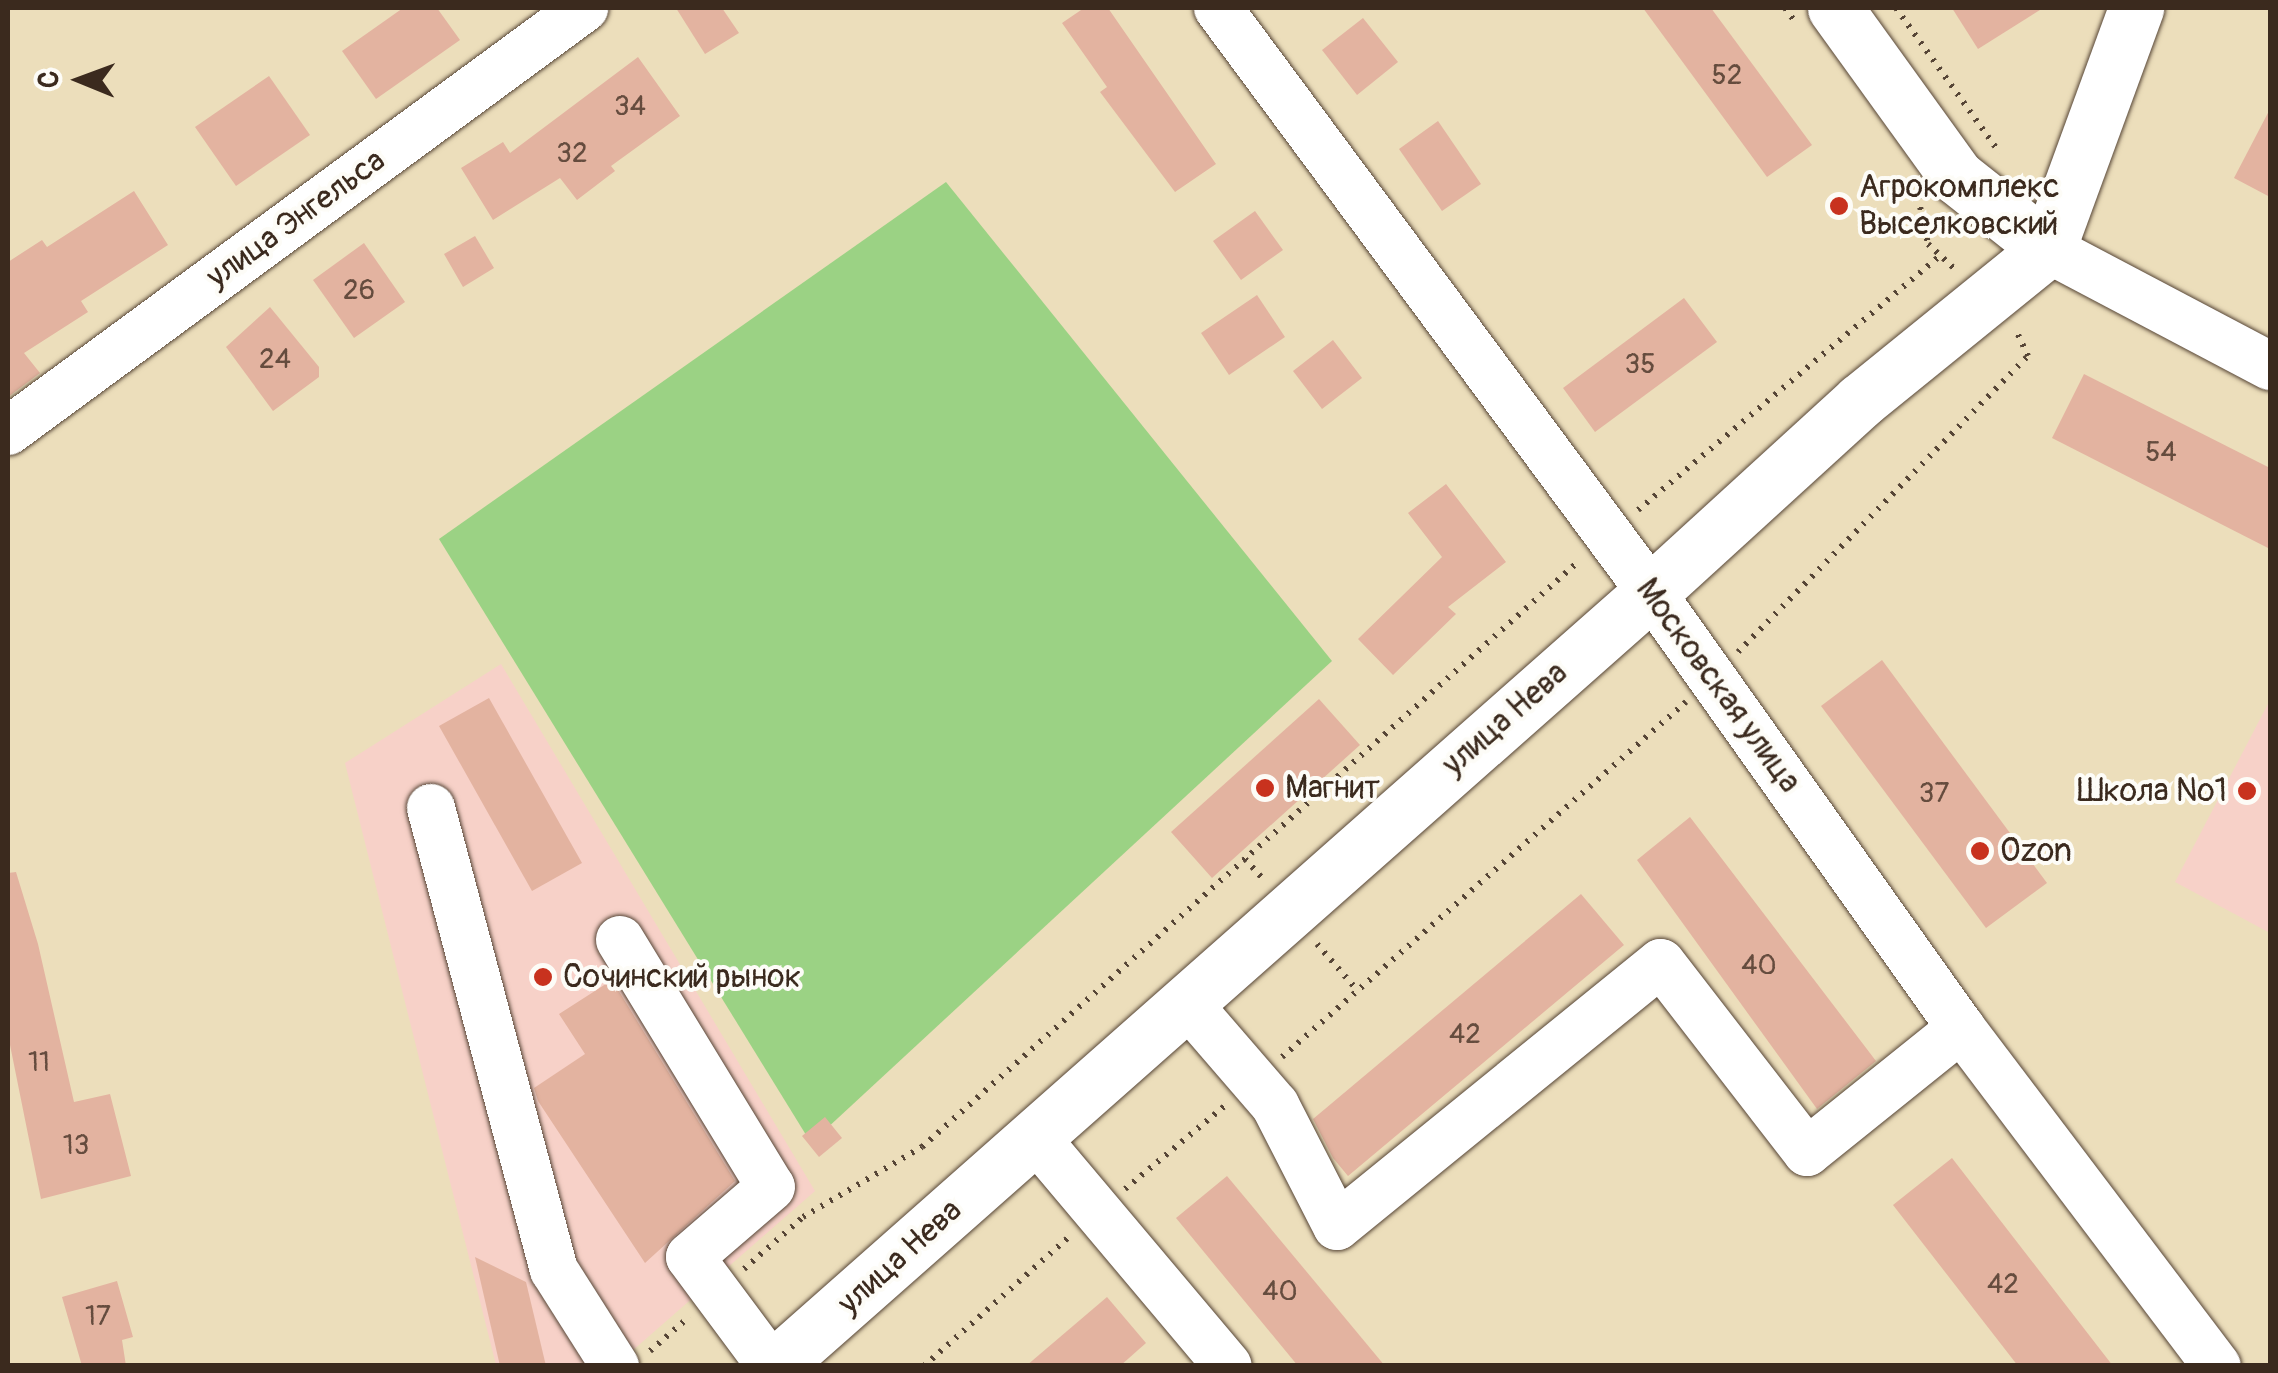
<!DOCTYPE html>
<meta charset="utf-8">
<style>
body{margin:0}
#map{position:relative;width:2278px;height:1373px;overflow:hidden;background:#ecdebb;font-family:Pangolin,sans-serif}
div>[style]{position:absolute}
.built>*{inset:0;background:#f7d1c8}
.green>*{inset:0;background:#9bd284}
.building>*{inset:0;background:#e3b3a0}
.path>*{height:6px;margin-top:-3px;transform-origin:0;background:repeating-linear-gradient(90deg,#564536 0 2.5px,transparent 0 10.5px)}
.roads{filter:drop-shadow(0 0 2px #564536) drop-shadow(0 0 2px #564536)}
.minor>*{height:48px;margin:-24px;padding:0 24px;transform-origin:24px;border-radius:24px;background:#fff}
.major>*{height:55px;margin:-27.5px;padding:0 27.5px;transform-origin:27.5px;border-radius:27.5px;background:#fff}
.dots>*{width:28px;height:28px;translate:-50% -50%;box-sizing:border-box;border:5px solid #fdfcf7;border-radius:50%}
span{translate:-50% -50%;white-space:nowrap;text-align:center;line-height:1.15;-webkit-text-stroke:8px #fdfcf7;paint-order:stroke}
.number-label{font-size:28px;color:#654c3e}
.number-label span{-webkit-text-stroke-width:0}
.poi-label{font-size:32px;color:#3b2a1e}
.left{translate:0 -50%;text-align:left}
.right{translate:-100% -50%;text-align:right}
.street-label{font-size:32px;color:#3b2a1e}
.frame{position:absolute;inset:0;border:10px solid #3b2a1e;pointer-events:none}
.north{position:absolute;left:30px;top:30px;width:100px;height:100px;-webkit-text-stroke:8px #fdfcf7;paint-order:stroke;rotate:271deg;font-size:28px;font-weight:700;line-height:40px;text-align:center;color:#3b2a1e}
.north::after{content:'';display:block;margin:auto;width:35px;height:45px;background:#3b2a1e;clip-path:polygon(50% 0,100% 100%,50% 72%,0 100%)}
</style>
<div id="map">
<div class="built">
<i style="clip-path:polygon(501px 664px,815px 1191px,616px 1365px,496px 1365px,345px 763px)"></i>
<i style="clip-path:polygon(2270px 700px,2270px 933px,2175px 882px)"></i>
</div>
<div class="green">
<i style="clip-path:polygon(946px 182px,1332px 661px,811px 1143px,439px 539px)"></i>
</div>
<div class="building">
<i style="clip-path:polygon(403px 8px,437px 8px,460px 40px,376px 99px,342px 51px)"></i>
<i style="clip-path:polygon(676px 8px,722px 8px,739px 33px,705px 54px)"></i>
<i style="clip-path:polygon(1084px 8px,1108px 8px,1216px 164px,1175px 192px,1100px 92px,1107px 87px,1062px 23px)"></i>
<i style="clip-path:polygon(1643px 8px,1711px 8px,1812px 145px,1767px 177px)"></i>
<i style="clip-path:polygon(1952px 8px,2043px 8px,1978px 49px)"></i>
<i style="clip-path:polygon(1363px 18px,1398px 62px,1357px 95px,1322px 50px)"></i>
<i style="clip-path:polygon(638px 57px,680px 116px,611px 166px,615px 171px,577px 200px,560px 178px,493px 220px,461px 168px,503px 142px,510px 153px)"></i>
<i style="clip-path:polygon(269px 76px,310px 135px,236px 186px,195px 127px)"></i>
<i style="clip-path:polygon(2270px 109px,2270px 197px,2234px 178px)"></i>
<i style="clip-path:polygon(1438px 121px,1481px 184px,1442px 211px,1399px 149px)"></i>
<i style="clip-path:polygon(134px 191px,168px 245px,81px 301px,88px 312px,24px 353px,40px 373px,8px 397px,8px 262px,42px 240px,47px 247px)"></i>
<i style="clip-path:polygon(1255px 211px,1283px 250px,1241px 280px,1213px 241px)"></i>
<i style="clip-path:polygon(475px 236px,494px 268px,463px 287px,444px 254px)"></i>
<i style="clip-path:polygon(364px 243px,405px 302px,354px 338px,313px 280px)"></i>
<i style="clip-path:polygon(1257px 295px,1285px 337px,1229px 375px,1201px 333px)"></i>
<i style="clip-path:polygon(1684px 298px,1717px 342px,1595px 432px,1563px 388px)"></i>
<i style="clip-path:polygon(270px 307px,319px 367px,319px 377px,273px 411px,226px 347px)"></i>
<i style="clip-path:polygon(1333px 340px,1362px 378px,1322px 409px,1293px 371px)"></i>
<i style="clip-path:polygon(2084px 374px,2270px 468px,2270px 549px,2052px 438px)"></i>
<i style="clip-path:polygon(1446px 484px,1506px 562px,1448px 607px,1456px 614px,1393px 675px,1358px 639px,1442px 557px,1408px 513px)"></i>
<i style="clip-path:polygon(1882px 660px,2047px 883px,1986px 928px,1821px 706px)"></i>
<i style="clip-path:polygon(489px 698px,582px 863px,532px 891px,439px 726px)"></i>
<i style="clip-path:polygon(1319px 699px,1360px 745px,1212px 878px,1171px 832px)"></i>
<i style="clip-path:polygon(1690px 817px,1876px 1061px,1817px 1109px,1637px 860px)"></i>
<i style="clip-path:polygon(16px 872px,38px 944px,74px 1102px,110px 1094px,131px 1176px,41px 1199px,8px 1035px,8px 873px)"></i>
<i style="clip-path:polygon(1581px 894px,1624px 945px,1348px 1176px,1333px 1158px,1313px 1119px)"></i>
<i style="clip-path:polygon(612px 980px,735px 1181px,645px 1263px,538px 1101px,534px 1088px,585px 1054px,559px 1014px)"></i>
<i style="clip-path:polygon(825px 1117px,842px 1138px,819px 1157px,802px 1136px)"></i>
<i style="clip-path:polygon(1952px 1158px,2113px 1366px,2018px 1366px,1893px 1205px)"></i>
<i style="clip-path:polygon(1227px 1176px,1385px 1366px,1298px 1366px,1176px 1218px)"></i>
<i style="clip-path:polygon(475px 1257px,526px 1282px,546px 1366px,500px 1366px)"></i>
<i style="clip-path:polygon(117px 1281px,133px 1337px,122px 1340px,126px 1366px,82px 1366px,62px 1297px)"></i>
<i style="clip-path:polygon(1107px 1297px,1146px 1343px,1120px 1366px,1026px 1366px)"></i>
</div>
<div class="path">
<i style="left:1785px;top:8px;width:14px;rotate:54deg"></i>
<i style="left:1896px;top:8px;width:178px;rotate:54.4deg"></i>
<i style="left:1918px;top:197px;width:48px;rotate:78deg"></i>
<i style="left:1928px;top:244px;width:35px;rotate:43deg"></i>
<i style="left:1638px;top:510px;width:396px;rotate:-40.1deg"></i>
<i style="left:1738px;top:652px;width:414px;rotate:-45.6deg"></i>
<i style="left:2028px;top:356px;width:29px;rotate:-115deg"></i>
<i style="left:1245px;top:859px;width:28px;rotate:48deg"></i>
<i style="left:1317px;top:944px;width:62px;rotate:48.9deg"></i>
<i style="left:1282px;top:1057px;width:538px;rotate:-41.31deg"></i>
<i style="left:1125px;top:1189px;width:133px;rotate:-39.8deg"></i>
<i style="left:744px;top:1269px;width:79px;rotate:-41.4deg"></i>
<i style="left:803px;top:1217px;width:138px;rotate:-30.5deg"></i>
<i style="left:922px;top:1147px;width:880px;rotate:-41.73deg"></i>
<i style="left:650px;top:1351px;width:52px;rotate:-41.1deg"></i>
<i style="left:924px;top:1366px;width:195px;rotate:-41.7deg"></i>
</div>
<div class="roads">
<div class="minor">
<i style="left:1218px;top:8px;width:727px;rotate:53.45deg"></i>
<i style="left:1651px;top:592px;width:535px;rotate:54.59deg"></i>
<i style="left:1961px;top:1028px;width:424px;rotate:52.9deg"></i>
<i style="left:2048px;top:249px;width:251px;rotate:27.8deg"></i>
<i style="left:8px;top:431px;width:715px;rotate:-36.29deg"></i>
<i style="left:431px;top:808px;width:478px;rotate:75.1deg"></i>
<i style="left:554px;top:1270px;width:114px;rotate:57.6deg"></i>
<i style="left:620px;top:940px;width:289px;rotate:58.6deg"></i>
<i style="left:771px;top:1187px;width:107px;rotate:139.2deg"></i>
<i style="left:690px;top:1257px;width:136px;rotate:53.4deg"></i>
<i style="left:1186px;top:1002px;width:136px;rotate:49.2deg"></i>
<i style="left:1275px;top:1105px;width:136px;rotate:62.9deg"></i>
<i style="left:1337px;top:1226px;width:417px;rotate:-39.1deg"></i>
<i style="left:1661px;top:963px;width:239px;rotate:52.3deg"></i>
<i style="left:1807px;top:1152px;width:198px;rotate:-38.8deg"></i>
<i style="left:1035px;top:1137px;width:299px;rotate:49.9deg"></i>
</div>
<div class="major">
<i style="left:1835px;top:8px;width:208px;rotate:54.2deg"></i>
<i style="left:1957px;top:177px;width:116px;rotate:38.4deg"></i>
<i style="left:775px;top:1366px;width:1169px;rotate:-41.46deg"></i>
<i style="left:1651px;top:592px;width:283px;rotate:-42.4deg"></i>
<i style="left:1860px;top:401px;width:242px;rotate:-39deg"></i>
<i style="left:2048px;top:249px;width:257px;rotate:-69.9deg"></i>
</div>
</div>
<div class="dots">
<i style="left:1839px;top:206px;background:#c8321e"></i>
<i style="left:1265px;top:788px;background:#c8321e"></i>
<i style="left:2247px;top:791px;background:#c8321e"></i>
<i style="left:1980px;top:851px;background:#c8321e"></i>
<i style="left:543px;top:977px;background:#c8321e"></i>
</div>
<div class="number-label">
<span style="left:1727px;top:76px">52</span>
<span style="left:630px;top:107px">34</span>
<span style="left:572px;top:154px">32</span>
<span style="left:359px;top:291px">26</span>
<span style="left:275px;top:360px">24</span>
<span style="left:1640px;top:365px">35</span>
<span style="left:2161px;top:453px">54</span>
<span style="left:1934px;top:794px">37</span>
<span style="left:1759px;top:966px">40</span>
<span style="left:1465px;top:1035px">42</span>
<span style="left:39px;top:1063px">11</span>
<span style="left:76px;top:1146px">13</span>
<span style="left:2003px;top:1285px">42</span>
<span style="left:1280px;top:1292px">40</span>
<span style="left:98px;top:1317px">17</span>
</div>
<div class="poi-label">
<span class="left" style="left:1859px;top:206px">Агрокомплекс<br>Выселковский</span>
<span class="left" style="left:1285px;top:788px">Магнит</span>
<span class="right" style="left:2227px;top:791px">Школа №1</span>
<span class="left" style="left:2000px;top:851px">Ozon</span>
<span class="left" style="left:563px;top:977px">Сочинский рынок</span>
</div>
<div class="street-label">
<span style="left:296px;top:219px;rotate:-36deg">улица Энгельса</span>
<span style="left:1718px;top:686px;rotate:54deg">Московская улица</span>
<span style="left:1505px;top:719px;rotate:-41deg">улица Нева</span>
<span style="left:900px;top:1257px;rotate:-42deg">улица Нева</span>
</div>
<div class="frame"></div>
<div class="north">С</div>
</div>
